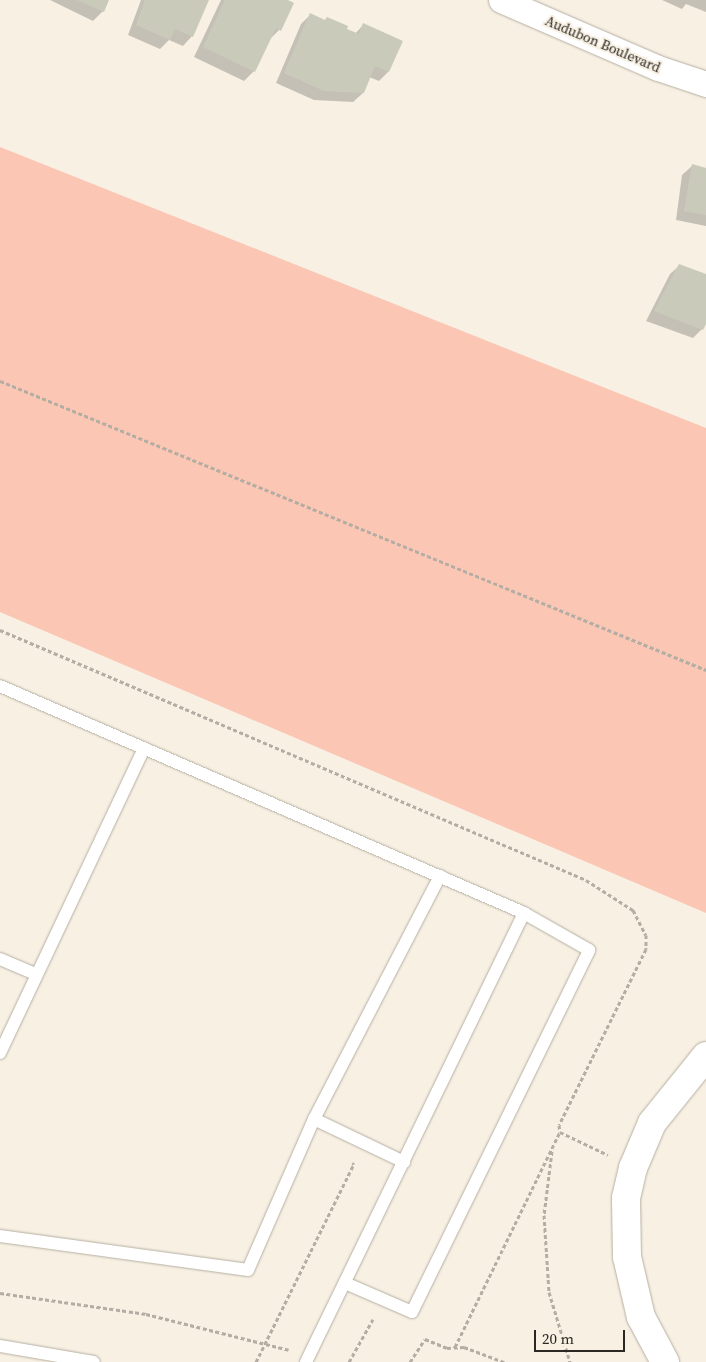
<!DOCTYPE html>
<style>
body{margin:0}
#map{position:relative;width:706px;height:1362px;overflow:hidden;background:#f7f0e3;font-family:"Source Serif 4",serif}
div>[style]{position:absolute}
.green>*{inset:0;background:#fbc6b3}
.shadow>*{inset:0;background:#0003}
.building>*{inset:0;background:#cacabb}
.path>*{height:3px;margin-top:-1.5px;transform-origin:0;background:repeating-linear-gradient(90deg,#b3ada3 0 4px,transparent 0 6.5px)}
.roads{filter:drop-shadow(0 0 1px #b6afa2) drop-shadow(0 0 1px #b6afa2)}
.service>*{height:12px;margin:-6px;padding:0 6px;transform-origin:6px;border-radius:6px;background:#fff}
.minor>*{height:25px;margin:-12.5px;padding:0 12.5px;transform-origin:12.5px;border-radius:12.5px;background:#fff}
.tertiary>*{height:28px;margin:-14px;padding:0 14px;transform-origin:14px;border-radius:14px;background:#fff}
span{translate:-50% -50%;white-space:nowrap;text-align:center;line-height:1.15;-webkit-text-stroke:4px #f7f0e3;paint-order:stroke}
.street-label{font-size:14px;color:#2b2823}
.scale{position:absolute;left:534px;top:1330px;width:91px;height:22px;box-sizing:border-box;border:2px solid #2b2823;border-top:0;padding-left:6px;font-size:15px;line-height:18px;white-space:nowrap;color:#2b2823;-webkit-text-stroke:4px #f7f0e3;paint-order:stroke}
</style>
<div id="map">
<div class="green">
<i style="clip-path:polygon(0 147px,706px 428px,706px 913px,0 612px)"></i>
</div>
<div class="shadow">
<i style="clip-path:polygon(50px 0,108px 0,103px 11px,93px 21px)"></i>
<i style="clip-path:polygon(141px 0,208px 0,192px 36px,183px 46px,169px 40px,160px 49px,128px 35px)"></i>
<i style="clip-path:polygon(221px 0,286px 0,279px 30px,270px 39px,254px 71px,244px 81px,194px 57px)"></i>
<i style="clip-path:polygon(662px 0,706px 0,706px 12px,686px 4px,682px 9px)"></i>
<i style="clip-path:polygon(310px 15px,355px 34px,363px 25px,401px 41px,388px 72px,379px 81px,369px 77px,363px 93px,353px 102px,314px 100px,276px 83px,301px 24px)"></i>
<i style="clip-path:polygon(692px 166px,706px 169px,706px 226px,676px 220px,682px 175px)"></i>
<i style="clip-path:polygon(680px 265px,706px 275px,706px 320px,702px 329px,693px 338px,646px 321px,670px 274px)"></i>
</div>
<div class="building">
<i style="clip-path:polygon(77px 0,109px 0,104px 12px)"></i>
<i style="clip-path:polygon(145px 0,209px 0,193px 37px,175px 29px,170px 40px,136px 25px)"></i>
<i style="clip-path:polygon(225px 0,288px 0,294px 3px,281px 31px,276px 28px,255px 72px,203px 47px)"></i>
<i style="clip-path:polygon(310px 13px,325px 20px,327px 17px,348px 26px,347px 29px,359px 34px,363px 23px,403px 41px,389px 72px,375px 66px,364px 93px,324px 91px,284px 73px)"></i>
<i style="clip-path:polygon(692px 164px,706px 168px,706px 215px,684px 211px)"></i>
<i style="clip-path:polygon(679px 264px,706px 274px,706px 324px,703px 330px,654px 311px)"></i>
</div>
<div class="path">
<i style="left:0;top:381px;width:763px;rotate:22.26deg"></i>
<i style="left:0;top:630px;width:637px;rotate:23.1deg"></i>
<i style="left:586px;top:880px;width:56px;rotate:32.6deg"></i>
<i style="left:633px;top:910px;width:28px;rotate:63deg"></i>
<i style="left:646px;top:935px;width:14px;rotate:90deg"></i>
<i style="left:646px;top:949px;width:196px;rotate:116.3deg"></i>
<i style="left:559px;top:1125px;width:7px;rotate:82deg"></i>
<i style="left:552px;top:1151px;width:64px;rotate:97.1deg"></i>
<i style="left:544px;top:1215px;width:77px;rotate:86.3deg"></i>
<i style="left:549px;top:1292px;width:73px;rotate:73.3deg"></i>
<i style="left:0;top:1293px;width:148px;rotate:8.2deg"></i>
<i style="left:146px;top:1314px;width:147px;rotate:14.1deg"></i>
<i style="left:455px;top:1347px;width:239px;rotate:-64deg"></i>
<i style="left:560px;top:1132px;width:53px;rotate:25.6deg"></i>
<i style="left:256px;top:1362px;width:221px;rotate:-63.7deg"></i>
<i style="left:354px;top:1164px;width:2px;rotate:-153deg"></i>
<i style="left:349px;top:1362px;width:49px;rotate:-60.8deg"></i>
<i style="left:410px;top:1362px;width:27px;rotate:-57deg"></i>
<i style="left:425px;top:1339px;width:24px;rotate:22deg"></i>
<i style="left:447px;top:1348px;width:17px;rotate:-3deg"></i>
<i style="left:464px;top:1347px;width:43px;rotate:20.6deg"></i>
</div>
<div class="roads">
<div class="service">
<i style="left:0;top:686px;width:571px;rotate:23.42deg"></i>
<i style="left:524px;top:913px;width:499px;rotate:115.9deg"></i>
<i style="left:0;top:959px;width:39px;rotate:23deg"></i>
<i style="left:0;top:1053px;width:337px;rotate:-64.7deg"></i>
<i style="left:314px;top:1119px;width:274px;rotate:-62.6deg"></i>
<i style="left:0;top:1236px;width:250px;rotate:7.8deg"></i>
<i style="left:248px;top:1270px;width:165px;rotate:-66.4deg"></i>
<i style="left:314px;top:1119px;width:100px;rotate:25.5deg"></i>
<i style="left:345px;top:1283px;width:73px;rotate:23.4deg"></i>
<i style="left:412px;top:1312px;width:403px;rotate:-63.9deg"></i>
<i style="left:589px;top:950px;width:75px;rotate:-150.4deg"></i>
<i style="left:0;top:1346px;width:95px;rotate:9.7deg"></i>
</div>
<div class="minor">
<i style="left:501px;top:0;width:171px;rotate:23.4deg"></i>
<i style="left:658px;top:68px;width:51px;rotate:18.4deg"></i>
</div>
<div class="tertiary">
<i style="left:665px;top:1362px;width:51px;rotate:-118.1deg"></i>
<i style="left:641px;top:1317px;width:62px;rotate:-103.1deg"></i>
<i style="left:627px;top:1257px;width:59px;rotate:-91deg"></i>
<i style="left:626px;top:1198px;width:31px;rotate:-77deg"></i>
<i style="left:633px;top:1168px;width:49px;rotate:-67.1deg"></i>
<i style="left:652px;top:1123px;width:86px;rotate:-51.1deg"></i>
</div>
</div>
<div class="street-label">
<span style="left:603px;top:44px;rotate:23deg">Audubon Boulevard</span>
</div>
<div class="scale">20 m</div>
</div>
